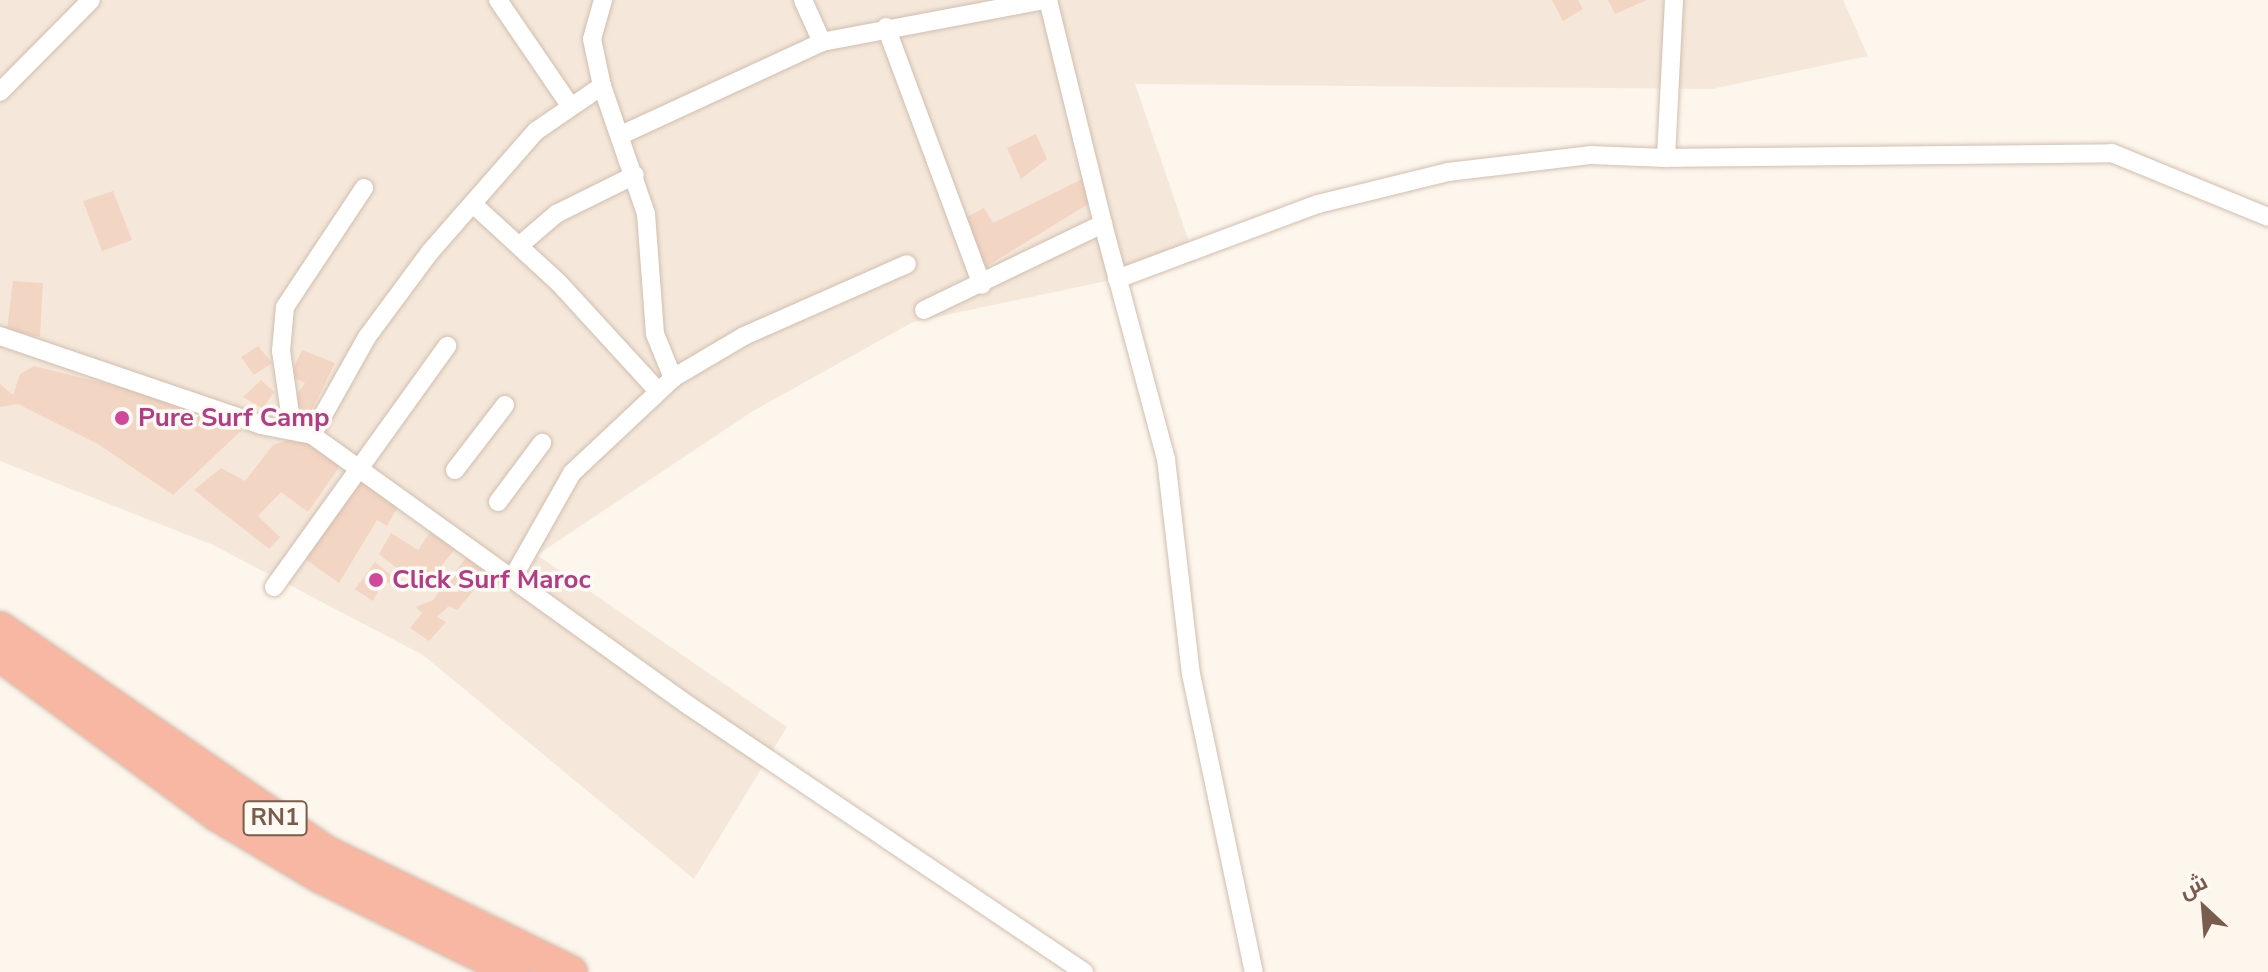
<!DOCTYPE html>
<meta charset="utf-8">
<style>
body{margin:0}
#map{position:relative;width:2268px;height:972px;overflow:hidden;background:#fdf6ec;font-family:"Nunito Sans",Cairo,sans-serif}
div>[style]{position:absolute}
.residential>*{inset:0;background:#f5e8da}
.building>*{inset:0;background:#f3d5c3}
.roads{filter:drop-shadow(0 0 2px #d1beb0) drop-shadow(0 0 2px #d1beb0)}
.street>*{height:18px;margin:-9px;padding:0 9px;transform-origin:9px;border-radius:9px;background:#fff}
.highway>*{height:32px;margin:-16px;padding:0 16px;transform-origin:16px;border-radius:16px;background:#f7b7a3}
.dots>*{width:22px;height:22px;translate:-50% -50%;box-sizing:border-box;border:4px solid #fffaf3;border-radius:50%}
span{translate:-50% -50%;white-space:nowrap;text-align:center;line-height:1.15;-webkit-text-stroke:7px #fffaf3;paint-order:stroke}
.shield-label span{padding:2px 6px;background:#fffaf3;border:2px solid;border-radius:6px;-webkit-text-stroke-width:0}
.shield-label{font-size:24px;color:#7a5c4d;font-weight:700}
.hotel-label{font-size:26px;color:#b23c85;font-weight:700}
.left{translate:0 -50%;text-align:left}
.north{position:absolute;left:2164px;top:868px;width:80px;height:80px;-webkit-text-stroke:6px #fffaf3;paint-order:stroke;rotate:334deg;font-size:22px;font-weight:700;line-height:32px;text-align:center;color:#7a5c4d}
.north::after{content:'';display:block;margin:auto;width:28px;height:36px;background:#7a5c4d;clip-path:polygon(50% 0,100% 100%,50% 72%,0 100%)}
</style>
<div id="map">
<div class="residential">
<i style="clip-path:polygon(0 0,1843px 0,1868px 56px,1712px 89px,1135px 84px,1196px 262px,913px 322px,753px 411px,537px 555px,787px 727px,694px 879px,423px 655px,213px 545px,0 461px)"></i>
</div>
<div class="building">
<i style="clip-path:polygon(1552px 0,1578px 0,1583px 9px,1563px 21px)"></i>
<i style="clip-path:polygon(1608px 0,1647px 0,1615px 14px)"></i>
<i style="clip-path:polygon(1036px 134px,1047px 159px,1021px 179px,1007px 148px)"></i>
<i style="clip-path:polygon(1084px 178px,1095px 200px,982px 269px,963px 219px,984px 208px,993px 223px)"></i>
<i style="clip-path:polygon(113px 191px,132px 240px,102px 251px,83px 201px)"></i>
<i style="clip-path:polygon(13px 281px,43px 283px,40px 337px,7px 330px)"></i>
<i style="clip-path:polygon(258px 346px,272px 363px,254px 375px,241px 357px)"></i>
<i style="clip-path:polygon(302px 350px,335px 363px,309px 416px,293px 400px,305px 383px,290px 376px)"></i>
<i style="clip-path:polygon(34px 366px,225px 413px,242px 430px,173px 495px,98px 444px,18px 404px,0 407px,0 384px,13px 395px,20px 374px)"></i>
<i style="clip-path:polygon(261px 380px,274px 392px,263px 409px,243px 397px)"></i>
<i style="clip-path:polygon(302px 436px,342px 463px,308px 512px,281px 492px,258px 516px,280px 537px,269px 549px,194px 490px,221px 468px,245px 481px,273px 445px)"></i>
<i style="clip-path:polygon(357px 477px,399px 505px,387px 526px,377px 520px,339px 583px,301px 556px)"></i>
<i style="clip-path:polygon(430px 532px,455px 549px,423px 589px,379px 554px,391px 533px,418px 550px)"></i>
<i style="clip-path:polygon(469px 554px,491px 570px,457px 610px,449px 606px,437px 617px,446px 622px,429px 641px,410px 628px,422px 613px,416px 607px,433px 600px)"></i>
<i style="clip-path:polygon(375px 562px,397px 580px,382px 585px,373px 601px,355px 589px)"></i>
</div>
<div class="roads">
<div class="street">
<i style="left:498px;top:0;width:126px;rotate:55.7deg"></i>
<i style="left:803px;top:0;width:46px;rotate:65.7deg"></i>
<i style="left:886px;top:27px;width:275px;rotate:69.6deg"></i>
<i style="left:602px;top:86px;width:48px;rotate:-102deg"></i>
<i style="left:592px;top:39px;width:41px;rotate:-74.2deg"></i>
<i style="left:0;top:92px;width:129px;rotate:-45.3deg"></i>
<i style="left:621px;top:135px;width:221px;rotate:-24.8deg"></i>
<i style="left:822px;top:42px;width:227px;rotate:-10.7deg"></i>
<i style="left:1666px;top:158px;width:446px;rotate:-0.6deg"></i>
<i style="left:2112px;top:153px;width:169px;rotate:22.3deg"></i>
<i style="left:473px;top:204px;width:117px;rotate:42.6deg"></i>
<i style="left:559px;top:283px;width:147px;rotate:47.5deg"></i>
<i style="left:1103px;top:224px;width:243px;rotate:75deg"></i>
<i style="left:1166px;top:459px;width:216px;rotate:83.4deg"></i>
<i style="left:1191px;top:674px;width:305px;rotate:78.1deg"></i>
<i style="left:520px;top:245px;width:48px;rotate:-40.7deg"></i>
<i style="left:556px;top:214px;width:88px;rotate:-26.3deg"></i>
<i style="left:1117px;top:279px;width:215px;rotate:-20.5deg"></i>
<i style="left:1318px;top:204px;width:134px;rotate:-13.8deg"></i>
<i style="left:1448px;top:172px;width:143px;rotate:-6.8deg"></i>
<i style="left:1590px;top:155px;width:76px;rotate:2.3deg"></i>
<i style="left:1666px;top:158px;width:158px;rotate:-87.1deg"></i>
<i style="left:924px;top:310px;width:199px;rotate:-25.7deg"></i>
<i style="left:1103px;top:224px;width:231px;rotate:-103.8deg"></i>
<i style="left:0;top:336px;width:276px;rotate:18.8deg"></i>
<i style="left:261px;top:425px;width:52px;rotate:11.1deg"></i>
<i style="left:312px;top:435px;width:463px;rotate:35.7deg"></i>
<i style="left:688px;top:705px;width:478px;rotate:34deg"></i>
<i style="left:292px;top:427px;width:77px;rotate:-98.2deg"></i>
<i style="left:281px;top:351px;width:44px;rotate:-84.8deg"></i>
<i style="left:285px;top:307px;width:143px;rotate:-56.4deg"></i>
<i style="left:312px;top:435px;width:112px;rotate:-60.7deg"></i>
<i style="left:367px;top:337px;width:106px;rotate:-53.5deg"></i>
<i style="left:430px;top:252px;width:161px;rotate:-48.8deg"></i>
<i style="left:536px;top:131px;width:80px;rotate:-34.3deg"></i>
<i style="left:602px;top:86px;width:135px;rotate:71deg"></i>
<i style="left:646px;top:214px;width:120px;rotate:85.7deg"></i>
<i style="left:655px;top:334px;width:48px;rotate:67.8deg"></i>
<i style="left:455px;top:470px;width:82px;rotate:-52.4deg"></i>
<i style="left:498px;top:502px;width:74px;rotate:-53.3deg"></i>
<i style="left:512px;top:579px;width:122px;rotate:-60.5deg"></i>
<i style="left:572px;top:473px;width:139px;rotate:-43.2deg"></i>
<i style="left:673px;top:378px;width:82px;rotate:-30.6deg"></i>
<i style="left:744px;top:336px;width:178px;rotate:-23.8deg"></i>
<i style="left:274px;top:587px;width:297px;rotate:-54.3deg"></i>
</div>
<div class="highway">
<i style="left:0;top:628px;width:396px;rotate:34.5deg"></i>
<i style="left:326px;top:852px;width:273px;rotate:26.1deg"></i>
<i style="left:0;top:655px;width:270px;rotate:36.4deg"></i>
<i style="left:217px;top:815px;width:121px;rotate:30.8deg"></i>
<i style="left:321px;top:877px;width:215px;rotate:26.2deg"></i>
</div>
</div>
<div class="dots">
<i style="left:122px;top:418px;background:#d1479c"></i>
<i style="left:376px;top:580px;background:#d1479c"></i>
</div>
<div class="shield-label">
<span style="left:275px;top:818px">RN1</span>
</div>
<div class="hotel-label">
<span class="left" style="left:138px;top:418px">Pure Surf Camp</span>
<span class="left" style="left:392px;top:580px">Click Surf Maroc</span>
</div>
<div class="north">ش</div>
</div>
